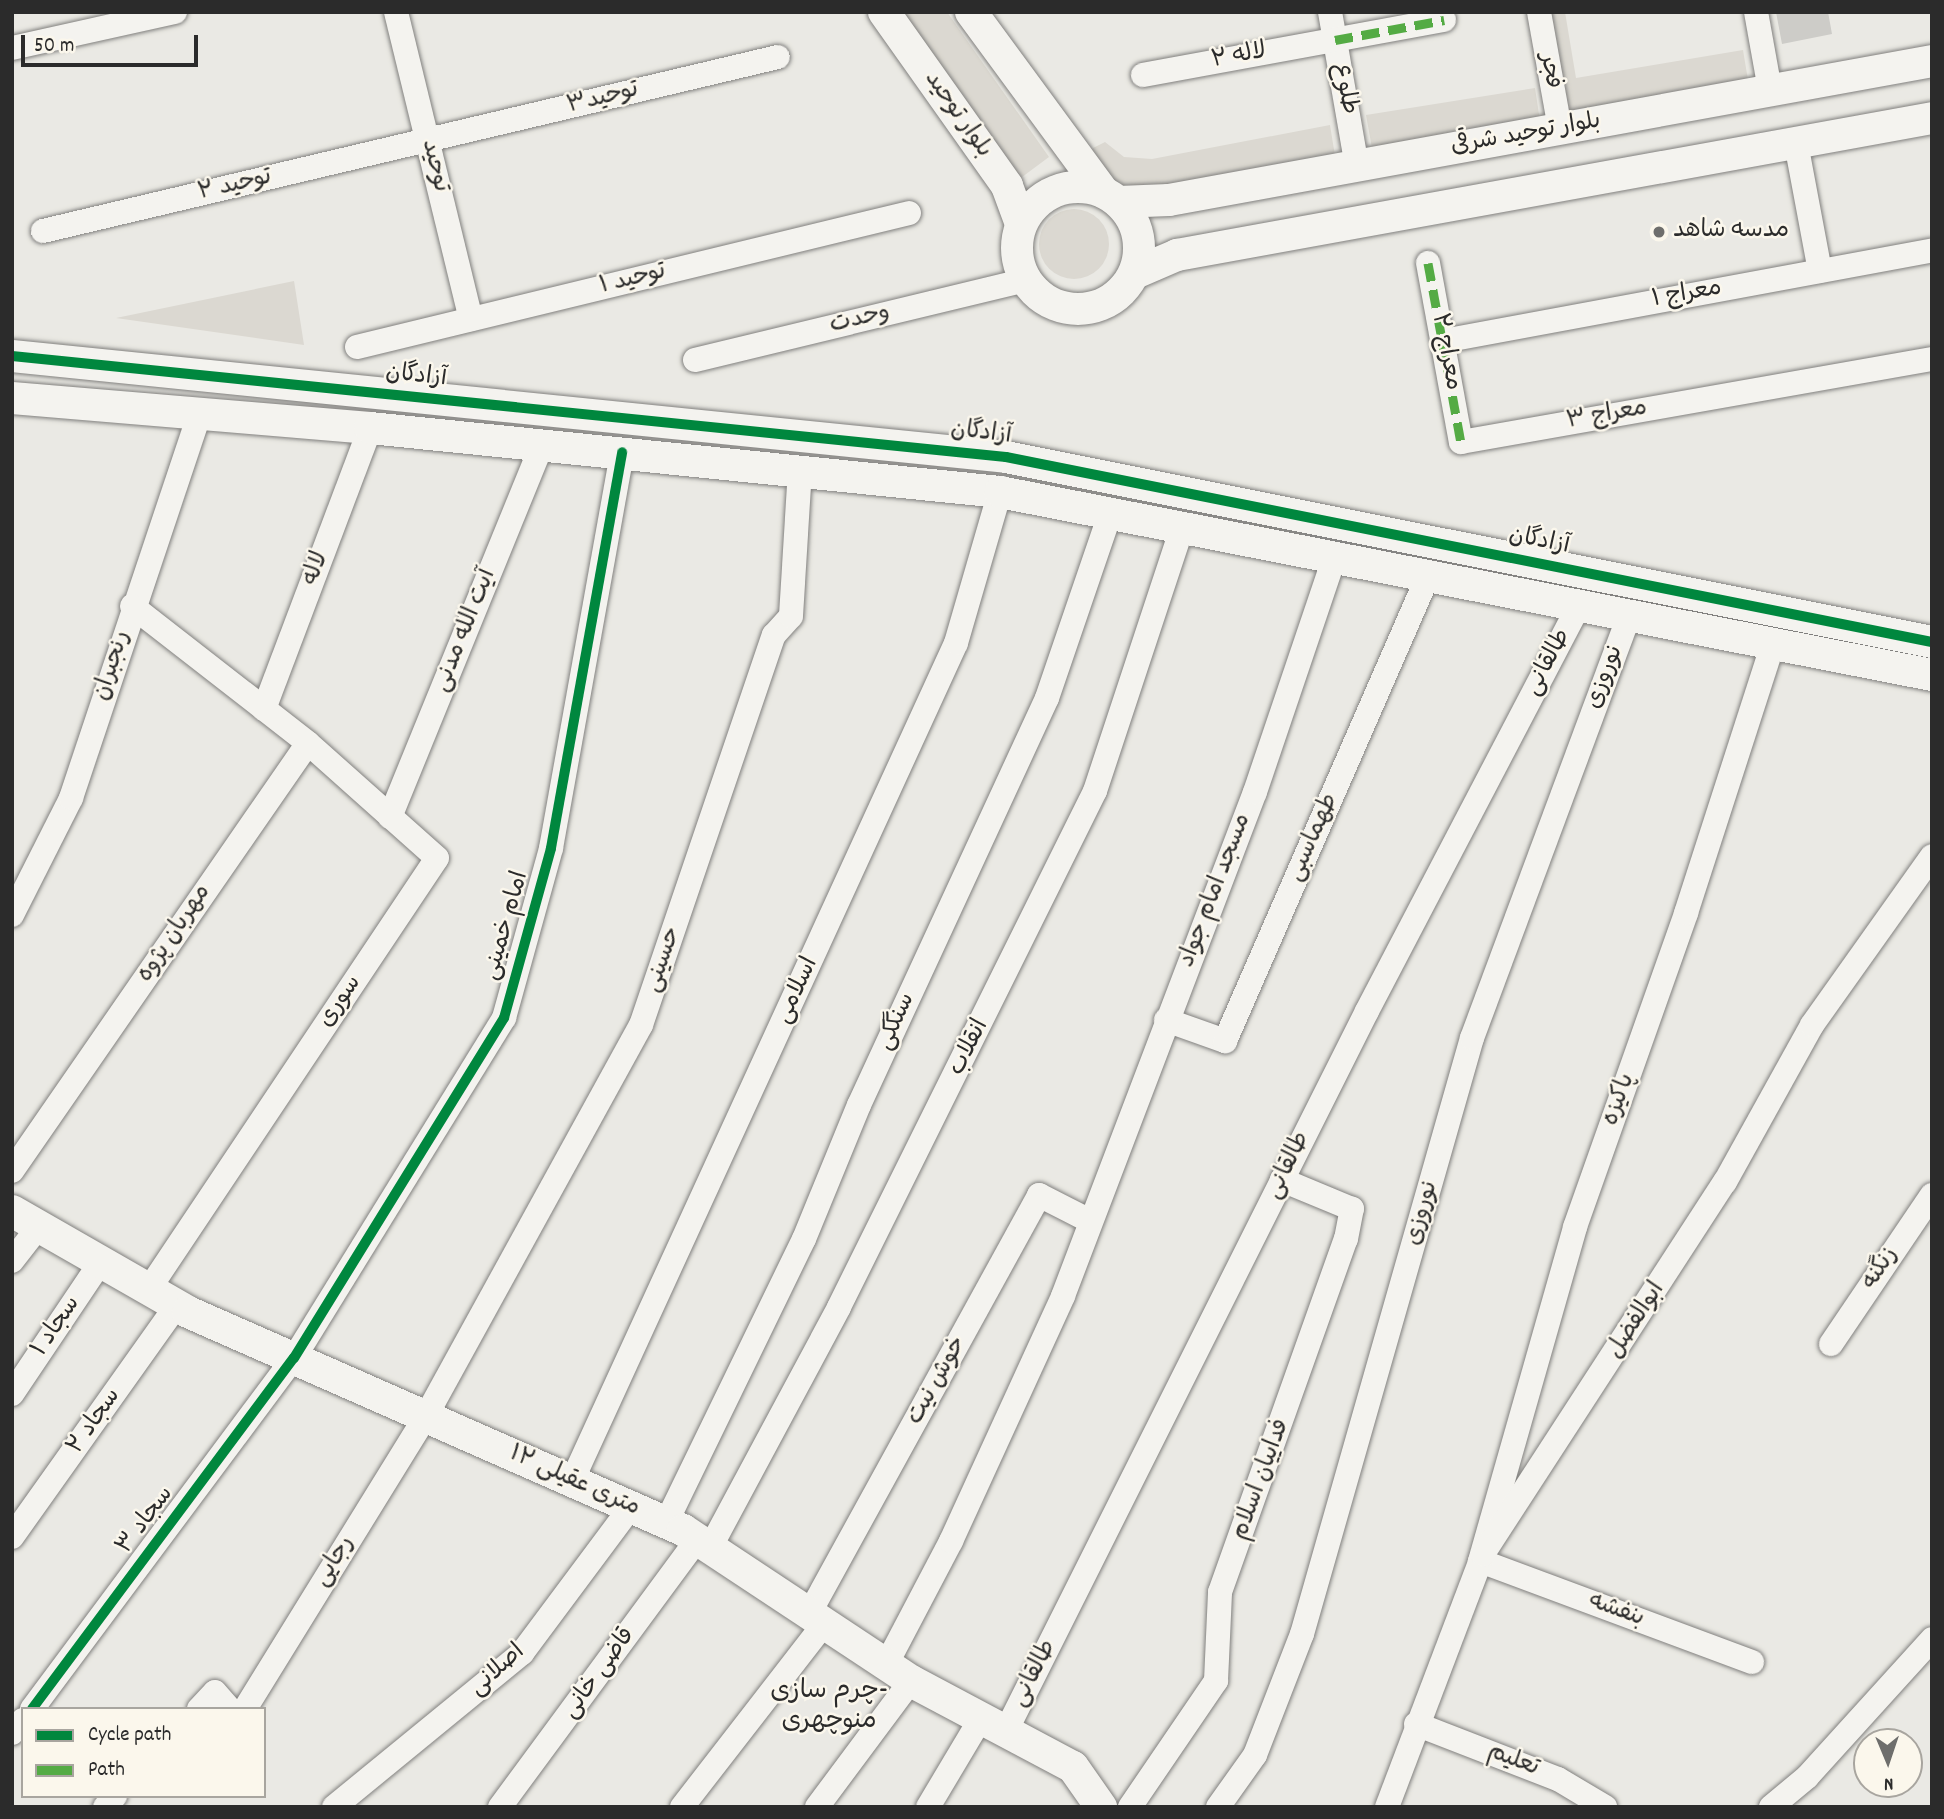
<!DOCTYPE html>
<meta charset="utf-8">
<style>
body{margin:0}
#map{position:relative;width:1944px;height:1819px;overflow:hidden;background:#eae9e4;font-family:Dekko,"Playpen Sans Arabic",sans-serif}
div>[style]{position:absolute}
.green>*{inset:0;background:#dbd8d1}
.round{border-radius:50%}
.building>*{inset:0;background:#cdccc8}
.roads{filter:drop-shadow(0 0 2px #81807e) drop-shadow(0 0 2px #81807e)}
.minor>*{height:24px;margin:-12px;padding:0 12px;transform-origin:12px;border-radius:12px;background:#f4f3ef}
.tertiary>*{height:32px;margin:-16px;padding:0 16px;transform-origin:16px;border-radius:16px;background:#f4f3ef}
.tertiary>.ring{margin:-16px;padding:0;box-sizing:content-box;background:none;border:32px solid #f4f3ef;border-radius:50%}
.quiet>*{height:9px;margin-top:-4.5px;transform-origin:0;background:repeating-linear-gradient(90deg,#54ab44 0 18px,transparent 0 27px)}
.cycleway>*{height:10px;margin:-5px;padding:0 5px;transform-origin:5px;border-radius:5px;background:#00873e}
.dots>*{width:19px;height:19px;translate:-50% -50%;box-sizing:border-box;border:4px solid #fbf7ec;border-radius:50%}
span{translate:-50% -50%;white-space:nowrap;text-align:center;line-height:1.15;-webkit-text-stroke:5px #fbf7ec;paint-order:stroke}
.street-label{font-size:24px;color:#2b2b2b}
.poi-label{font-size:24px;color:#2b2b2b}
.left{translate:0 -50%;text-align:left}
.neighbourhood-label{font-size:26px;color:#2b2b2b}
.frame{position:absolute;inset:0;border:14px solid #2b2b2b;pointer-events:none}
.legend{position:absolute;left:21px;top:1707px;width:245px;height:91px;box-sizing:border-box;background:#fbf7ec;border:2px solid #a8a59f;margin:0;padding:9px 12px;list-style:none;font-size:21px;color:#2b2b2b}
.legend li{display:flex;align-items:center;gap:14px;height:35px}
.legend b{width:35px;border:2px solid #a8a59f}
.north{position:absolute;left:1853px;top:1728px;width:70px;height:70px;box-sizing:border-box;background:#fbf7ec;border:2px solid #a8a59f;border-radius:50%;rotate:178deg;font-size:19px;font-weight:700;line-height:28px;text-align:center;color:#2b2b2b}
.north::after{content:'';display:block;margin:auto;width:24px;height:32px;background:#6e6e6c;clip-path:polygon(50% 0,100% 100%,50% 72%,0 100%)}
.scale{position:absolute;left:21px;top:35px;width:177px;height:32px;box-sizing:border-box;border:4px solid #2b2b2b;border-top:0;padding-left:9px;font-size:21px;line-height:24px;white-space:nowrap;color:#2b2b2b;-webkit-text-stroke:5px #fbf7ec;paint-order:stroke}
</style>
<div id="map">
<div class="green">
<i style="clip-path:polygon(891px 12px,947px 12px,1049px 157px,1014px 183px)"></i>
<i style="clip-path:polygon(1549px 12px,1565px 12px,1576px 78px,1743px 50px,1748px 80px,1566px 112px)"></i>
<i style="clip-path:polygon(1535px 88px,1540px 121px,1372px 148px,1366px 115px)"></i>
<i style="clip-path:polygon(1330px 125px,1335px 156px,1181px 189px,1117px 187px,1088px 160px,1093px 148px,1105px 142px,1124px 157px,1152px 159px)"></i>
<i class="round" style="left:1039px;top:209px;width:70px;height:70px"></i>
<i style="clip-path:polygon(294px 281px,304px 345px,116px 318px)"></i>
</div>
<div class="building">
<i style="clip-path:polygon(1776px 12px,1828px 12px,1832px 34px,1782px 44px)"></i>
</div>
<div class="roads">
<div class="minor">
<i style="left:396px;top:12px;width:316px;rotate:76.3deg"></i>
<i style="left:1330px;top:12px;width:156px;rotate:80.1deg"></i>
<i style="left:1539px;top:12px;width:119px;rotate:79.8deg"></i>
<i style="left:1756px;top:12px;width:79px;rotate:79.8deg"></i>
<i style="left:12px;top:48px;width:167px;rotate:-12.5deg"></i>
<i style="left:1143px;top:75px;width:306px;rotate:-10.4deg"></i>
<i style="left:1796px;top:143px;width:130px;rotate:79.4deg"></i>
<i style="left:43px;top:231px;width:755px;rotate:-13.32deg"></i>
<i style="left:1428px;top:263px;width:182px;rotate:79.6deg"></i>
<i style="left:1461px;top:442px;width:478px;rotate:-10deg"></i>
<i style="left:1443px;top:341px;width:497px;rotate:-10.5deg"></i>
<i style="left:357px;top:347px;width:568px;rotate:-13.64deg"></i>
<i style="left:695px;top:360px;width:340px;rotate:-13.6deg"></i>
<i style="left:264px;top:709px;width:300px;rotate:-69.3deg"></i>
<i style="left:390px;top:817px;width:403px;rotate:-67.8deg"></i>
<i style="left:12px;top:915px;width:131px;rotate:-63.2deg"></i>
<i style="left:71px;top:798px;width:407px;rotate:-71.5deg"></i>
<i style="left:1166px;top:1020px;width:63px;rotate:19.6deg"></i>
<i style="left:1225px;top:1041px;width:507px;rotate:-66.42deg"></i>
<i style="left:12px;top:1171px;width:520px;rotate:-55.33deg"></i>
<i style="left:308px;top:743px;width:223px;rotate:-142.1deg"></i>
<i style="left:12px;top:1261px;width:46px;rotate:-52.1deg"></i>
<i style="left:149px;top:1289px;width:518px;rotate:-56.25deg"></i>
<i style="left:437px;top:858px;width:173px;rotate:-138.3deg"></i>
<i style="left:1831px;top:1344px;width:180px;rotate:-55.9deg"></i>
<i style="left:12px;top:1394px;width:161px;rotate:-56.1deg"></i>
<i style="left:572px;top:1481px;width:922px;rotate:-65.38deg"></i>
<i style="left:956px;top:643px;width:157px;rotate:-73.8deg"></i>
<i style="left:666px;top:1523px;width:316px;rotate:-64.1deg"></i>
<i style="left:804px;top:1239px;width:145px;rotate:-67.7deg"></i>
<i style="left:859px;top:1105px;width:448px;rotate:-65.2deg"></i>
<i style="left:1047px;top:698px;width:194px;rotate:-71.1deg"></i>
<i style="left:12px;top:1537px;width:285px;rotate:-54.6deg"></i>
<i style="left:710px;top:1548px;width:273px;rotate:-61.8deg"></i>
<i style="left:839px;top:1307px;width:576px;rotate:-63.61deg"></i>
<i style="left:1095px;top:791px;width:277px;rotate:-71.7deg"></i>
<i style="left:809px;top:1614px;width:478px;rotate:-61.2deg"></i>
<i style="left:1039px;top:1195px;width:55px;rotate:27deg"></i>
<i style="left:1752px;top:1662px;width:290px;rotate:-159.6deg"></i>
<i style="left:1480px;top:1561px;width:347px;rotate:-74.1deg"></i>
<i style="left:1575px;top:1227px;width:333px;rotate:-70.5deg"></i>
<i style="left:1686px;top:913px;width:283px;rotate:-72.1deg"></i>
<i style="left:886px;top:1665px;width:140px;rotate:-62.3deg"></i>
<i style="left:951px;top:1541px;width:269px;rotate:-65.4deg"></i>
<i style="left:1063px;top:1296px;width:539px;rotate:-69.15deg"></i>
<i style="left:1255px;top:792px;width:247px;rotate:-71.3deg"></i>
<i style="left:32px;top:1709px;width:438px;rotate:-53.3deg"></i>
<i style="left:294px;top:1358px;width:400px;rotate:-58.3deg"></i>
<i style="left:504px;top:1018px;width:176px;rotate:-74.5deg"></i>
<i style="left:551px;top:848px;width:402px;rotate:-79.8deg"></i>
<i style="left:199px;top:1709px;width:23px;rotate:-47deg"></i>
<i style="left:215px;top:1692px;width:23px;rotate:49deg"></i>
<i style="left:245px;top:1709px;width:344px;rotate:-58.3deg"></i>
<i style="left:426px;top:1416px;width:446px;rotate:-61.2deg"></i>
<i style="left:641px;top:1025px;width:412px;rotate:-71.2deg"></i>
<i style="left:774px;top:635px;width:25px;rotate:-48deg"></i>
<i style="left:791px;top:616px;width:147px;rotate:-86.5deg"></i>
<i style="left:1416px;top:1724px;width:152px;rotate:21.2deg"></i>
<i style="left:1558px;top:1779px;width:55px;rotate:30.8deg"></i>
<i style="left:1006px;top:1731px;width:805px;rotate:-63.37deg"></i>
<i style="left:1367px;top:1011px;width:457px;rotate:-62.4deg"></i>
<i style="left:12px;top:1733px;width:17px;rotate:-50deg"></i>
<i style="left:105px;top:1807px;width:15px;rotate:-48deg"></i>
<i style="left:334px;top:1807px;width:243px;rotate:-39.3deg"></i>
<i style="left:522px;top:1653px;width:182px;rotate:-53.3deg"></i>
<i style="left:500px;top:1807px;width:332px;rotate:-53.6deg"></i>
<i style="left:682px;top:1807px;width:232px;rotate:-52.2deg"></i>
<i style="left:817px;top:1807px;width:157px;rotate:-53.3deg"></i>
<i style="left:928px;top:1807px;width:104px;rotate:-59.2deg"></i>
<i style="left:1130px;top:1807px;width:153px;rotate:-55.7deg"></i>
<i style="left:1216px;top:1681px;width:89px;rotate:-87.4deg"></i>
<i style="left:1220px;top:1592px;width:375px;rotate:-70.4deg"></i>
<i style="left:1346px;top:1239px;width:31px;rotate:-79deg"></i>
<i style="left:1352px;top:1209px;width:76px;rotate:-157.5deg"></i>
<i style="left:1218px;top:1807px;width:64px;rotate:-54.6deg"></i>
<i style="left:1255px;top:1755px;width:130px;rotate:-68.8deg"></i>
<i style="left:1302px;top:1634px;width:620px;rotate:-74.08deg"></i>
<i style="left:1472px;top:1038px;width:450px;rotate:-69.6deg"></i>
<i style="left:1387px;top:1807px;width:271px;rotate:-69.2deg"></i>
<i style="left:1483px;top:1554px;width:444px;rotate:-57deg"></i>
<i style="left:1725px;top:1182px;width:179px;rotate:-61deg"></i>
<i style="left:1812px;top:1025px;width:207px;rotate:-54.6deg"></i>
<i style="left:1771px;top:1807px;width:47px;rotate:-39.8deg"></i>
<i style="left:1807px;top:1777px;width:186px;rotate:-47.8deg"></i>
</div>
<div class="tertiary">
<i style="left:884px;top:12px;width:213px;rotate:54.7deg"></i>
<i style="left:1007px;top:186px;width:40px;rotate:69.8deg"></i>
<i style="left:971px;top:12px;width:223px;rotate:53.7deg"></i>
<i class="ring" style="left:1017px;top:187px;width:90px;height:90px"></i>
<i style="left:1119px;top:202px;width:50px;rotate:-2.3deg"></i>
<i style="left:1169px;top:200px;width:776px;rotate:-10.32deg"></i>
<i style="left:1135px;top:273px;width:46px;rotate:-23.2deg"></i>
<i style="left:1177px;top:255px;width:767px;rotate:-10.28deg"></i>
<i style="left:12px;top:356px;width:999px;rotate:5.8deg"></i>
<i style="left:1006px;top:457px;width:944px;rotate:11.3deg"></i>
<i style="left:12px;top:398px;width:359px;rotate:4.8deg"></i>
<i style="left:370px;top:428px;width:633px;rotate:5.8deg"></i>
<i style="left:1000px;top:492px;width:950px;rotate:11.11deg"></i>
<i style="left:12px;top:1211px;width:203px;rotate:29.8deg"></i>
<i style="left:188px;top:1312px;width:541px;rotate:23.77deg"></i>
<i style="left:683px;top:1530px;width:273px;rotate:33.5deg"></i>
<i style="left:911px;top:1681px;width:183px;rotate:28deg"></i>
<i style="left:1073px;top:1767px;width:49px;rotate:55deg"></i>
</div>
</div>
<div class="quiet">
<i style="left:1335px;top:40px;width:111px;rotate:-10.4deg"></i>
<i style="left:1428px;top:263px;width:182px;rotate:79.6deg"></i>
</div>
<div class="cycleway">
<i style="left:12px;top:356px;width:999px;rotate:5.8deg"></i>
<i style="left:1006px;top:457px;width:944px;rotate:11.3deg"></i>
<i style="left:32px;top:1709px;width:438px;rotate:-53.3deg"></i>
<i style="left:294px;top:1358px;width:400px;rotate:-58.3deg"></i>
<i style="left:504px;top:1018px;width:176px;rotate:-74.5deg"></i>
<i style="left:551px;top:848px;width:402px;rotate:-79.8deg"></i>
</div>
<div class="dots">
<i style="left:1659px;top:232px;background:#6e6e6c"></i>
</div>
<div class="street-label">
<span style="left:1239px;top:57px;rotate:-10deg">لاله ۲</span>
<span style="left:1549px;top:71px;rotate:80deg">فجر</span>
<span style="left:1344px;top:89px;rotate:80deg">طلوع</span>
<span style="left:603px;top:99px;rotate:-14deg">توحید۳</span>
<span style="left:957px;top:115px;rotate:55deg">بلوار توحید</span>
<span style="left:1526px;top:135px;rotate:-10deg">بلوار توحید شرقی</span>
<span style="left:434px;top:166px;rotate:76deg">توحید</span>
<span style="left:235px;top:186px;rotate:-13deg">توحید ۲</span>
<span style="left:633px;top:280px;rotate:-14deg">توحید ۱</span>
<span style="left:1687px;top:295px;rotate:-10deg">معراج ۱</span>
<span style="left:860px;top:320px;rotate:-14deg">وحدت</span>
<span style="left:1445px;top:352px;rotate:79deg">معراج ۲</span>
<span style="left:416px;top:377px;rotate:6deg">آزادگان</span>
<span style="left:1607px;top:416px;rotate:-10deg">معراج ۳</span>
<span style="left:981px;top:434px;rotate:7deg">آزادگان</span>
<span style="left:1539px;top:542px;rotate:11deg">آزادگان</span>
<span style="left:317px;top:569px;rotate:-69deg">لاله</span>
<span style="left:466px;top:631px;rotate:-68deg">آیت الله مدنی</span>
<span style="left:1549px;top:663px;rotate:-62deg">طالقانی</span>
<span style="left:113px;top:666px;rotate:-72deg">رنجبران</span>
<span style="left:1606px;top:677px;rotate:-69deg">نوروزی</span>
<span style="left:1314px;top:838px;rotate:-66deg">طهماسبی</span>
<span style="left:1216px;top:891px;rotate:-69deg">مسجد امام جواد</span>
<span style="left:507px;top:926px;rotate:-74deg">امام خمینی</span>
<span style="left:175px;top:934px;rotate:-56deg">مهربان پژوه</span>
<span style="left:664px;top:960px;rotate:-71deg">حسینی</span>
<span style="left:798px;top:991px;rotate:-65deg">اسلامی</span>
<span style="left:341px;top:1002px;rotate:-56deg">سوری</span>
<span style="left:897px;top:1022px;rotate:-65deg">سنگکی</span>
<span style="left:970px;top:1048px;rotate:-63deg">انقلاب</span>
<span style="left:1620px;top:1100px;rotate:-70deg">پاکیزه</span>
<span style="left:1289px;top:1166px;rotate:-64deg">طالقانی</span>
<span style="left:1423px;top:1213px;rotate:-74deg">نوروزی</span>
<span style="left:1881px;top:1269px;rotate:-56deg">زنگنه</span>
<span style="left:1637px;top:1321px;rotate:-57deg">ابوالفضل</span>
<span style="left:57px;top:1327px;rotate:-56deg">سجاد ۱</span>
<span style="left:938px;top:1381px;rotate:-61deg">خوش نیت</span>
<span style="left:95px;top:1422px;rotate:-55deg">سجاد ۲</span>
<span style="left:1262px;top:1480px;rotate:-70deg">فداییان اسلام</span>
<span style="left:574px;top:1482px;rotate:24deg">۱۲ متری عقیلی</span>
<span style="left:146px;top:1521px;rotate:-53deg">سجاد ۳</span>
<span style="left:335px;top:1562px;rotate:-58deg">رجایی</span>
<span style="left:1616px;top:1611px;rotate:20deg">بنفشه</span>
<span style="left:498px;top:1671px;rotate:-42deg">اصلانی</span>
<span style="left:600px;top:1674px;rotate:-54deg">قاضی خانی</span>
<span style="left:1035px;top:1674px;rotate:-63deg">طالقانی</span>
<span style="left:1513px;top:1761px;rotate:21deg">تعلیم</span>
</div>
<div class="poi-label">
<span class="left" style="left:1673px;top:232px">مدسه شاهد</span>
</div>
<div class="neighbourhood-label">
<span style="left:829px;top:1707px">چرم سازی-<br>منوچهری</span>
</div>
<div class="frame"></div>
<ul class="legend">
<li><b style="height:9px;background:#00873e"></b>Cycle path</li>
<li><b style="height:9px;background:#54ab44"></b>Path</li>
</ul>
<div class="north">N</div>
<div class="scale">50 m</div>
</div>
